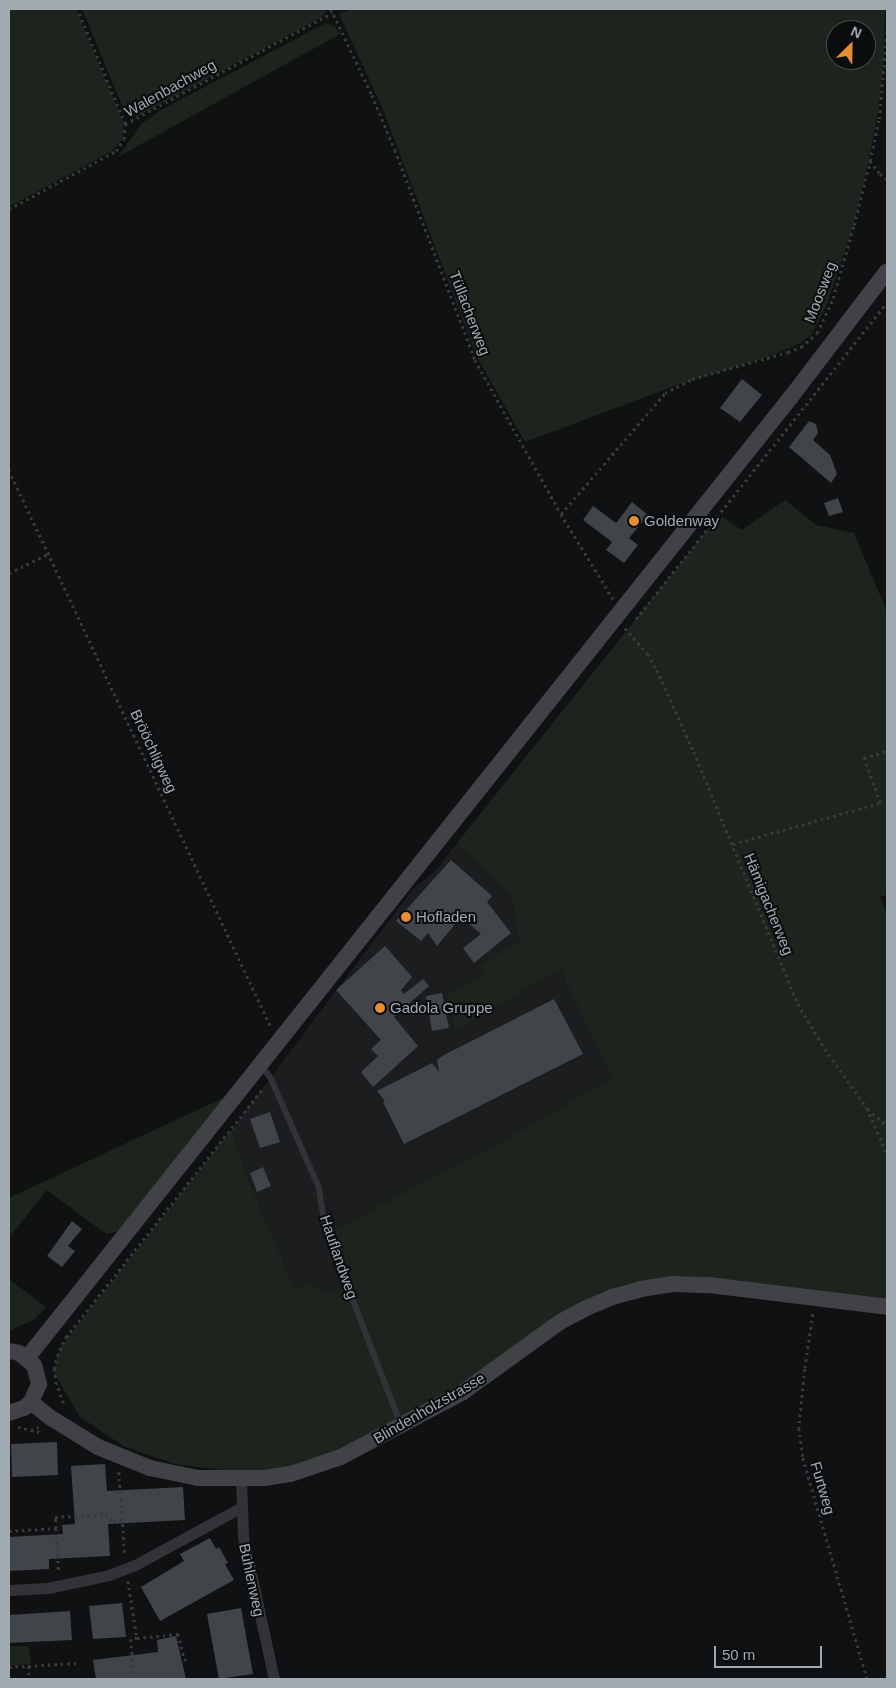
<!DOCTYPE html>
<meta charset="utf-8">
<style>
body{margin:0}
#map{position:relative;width:896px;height:1688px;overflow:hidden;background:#101112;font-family:Helvetica,sans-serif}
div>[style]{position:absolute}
.built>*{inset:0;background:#1c1d1f}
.green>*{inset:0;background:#1d241d}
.building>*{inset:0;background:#414448}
.path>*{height:2.5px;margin-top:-1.25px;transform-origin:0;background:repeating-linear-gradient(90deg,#383a3d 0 2.5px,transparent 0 6.5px)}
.lane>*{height:5.5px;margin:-2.75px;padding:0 2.75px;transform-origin:2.75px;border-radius:2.75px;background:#323336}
.street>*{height:11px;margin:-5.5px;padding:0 5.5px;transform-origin:5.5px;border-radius:5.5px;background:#323336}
.secondary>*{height:16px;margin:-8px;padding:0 8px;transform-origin:8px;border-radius:8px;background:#404246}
.dots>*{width:14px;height:14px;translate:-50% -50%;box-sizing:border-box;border:2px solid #0b0c0d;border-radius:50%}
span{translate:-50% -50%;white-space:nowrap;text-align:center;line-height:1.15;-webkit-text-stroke:4px #0b0c0d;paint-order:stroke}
.street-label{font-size:15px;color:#a2aab2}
.poi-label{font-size:15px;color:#a2aab2}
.left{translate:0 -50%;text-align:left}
.frame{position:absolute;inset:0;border:10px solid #a2aab2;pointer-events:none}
.north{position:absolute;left:826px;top:20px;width:50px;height:50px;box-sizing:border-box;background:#0b0c0d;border:1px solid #474b4f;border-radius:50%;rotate:23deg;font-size:14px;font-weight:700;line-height:20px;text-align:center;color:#a2aab2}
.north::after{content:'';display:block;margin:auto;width:18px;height:22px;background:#e78d33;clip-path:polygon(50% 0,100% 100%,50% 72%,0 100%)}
.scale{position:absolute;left:714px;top:1646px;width:108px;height:22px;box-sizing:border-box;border:2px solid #a2aab2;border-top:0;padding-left:6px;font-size:15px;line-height:18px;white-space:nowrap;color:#a2aab2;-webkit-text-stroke:4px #0b0c0d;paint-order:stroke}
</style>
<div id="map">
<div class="built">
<i style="clip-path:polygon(457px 843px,512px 898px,519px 941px,481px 966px,486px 976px,447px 994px,455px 1031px,560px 969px,612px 1078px,511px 1136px,323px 1236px,346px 1288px,330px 1294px,313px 1284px,294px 1287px,249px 1181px,231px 1130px,413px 889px,436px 870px)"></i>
</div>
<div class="green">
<i style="clip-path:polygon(9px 9px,76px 9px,123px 121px,123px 138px,112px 151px,9px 207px)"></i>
<i style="clip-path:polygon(82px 9px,326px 9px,324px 16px,138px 116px,126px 115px)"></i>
<i style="clip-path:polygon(evenodd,351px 9px,885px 9px,883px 68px,877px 119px,868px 163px,853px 227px,827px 304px,812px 334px,799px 344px,765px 358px,677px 385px,525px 442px,477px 357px,382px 107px,339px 14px,351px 9px,836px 30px,866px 30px,866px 60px,836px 60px,836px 30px)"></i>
<i style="clip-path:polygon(326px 23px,334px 26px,340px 34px,118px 157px,141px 124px,161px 110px)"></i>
<i style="clip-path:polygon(785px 500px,816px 525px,854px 533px,887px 612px,887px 895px,880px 897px,887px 914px,887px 1307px,709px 1285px,612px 1297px,496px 1368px,313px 1467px,238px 1472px,175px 1464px,125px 1447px,80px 1417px,54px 1373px,57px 1356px,62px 1345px,231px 1130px,249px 1181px,294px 1287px,313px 1284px,330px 1294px,346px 1288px,323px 1236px,511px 1136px,612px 1078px,560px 969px,455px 1031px,447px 994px,485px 976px,480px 966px,519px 941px,512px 898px,457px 843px,719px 515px,742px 530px)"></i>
<i style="clip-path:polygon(225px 1097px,119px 1231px,106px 1234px,47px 1190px,9px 1238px,9px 1198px)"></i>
<i style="clip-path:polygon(9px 1279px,46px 1307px,35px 1319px,9px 1331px)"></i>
<i style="clip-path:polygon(9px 1646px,29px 1646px,31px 1664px,9px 1666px)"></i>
</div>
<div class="building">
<i style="clip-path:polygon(742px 379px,762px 395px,740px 422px,720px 408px)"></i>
<i style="clip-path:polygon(809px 421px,816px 424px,818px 433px,813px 440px,830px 455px,837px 474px,831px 483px,789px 447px)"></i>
<i style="clip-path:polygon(838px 498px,843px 512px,829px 516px,824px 503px)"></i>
<i style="clip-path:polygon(632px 502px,648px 515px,629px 538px,638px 545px,624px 563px,606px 550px,612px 542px,583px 520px,593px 506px,616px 523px)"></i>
<i style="clip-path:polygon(451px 860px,492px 896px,487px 902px,511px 933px,474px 963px,463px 948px,481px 934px,461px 917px,437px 946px,428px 933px,421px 941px,396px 921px)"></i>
<i style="clip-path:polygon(385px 946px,412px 977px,401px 990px,404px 994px,423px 979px,429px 986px,394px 1017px,418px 1046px,373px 1087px,361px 1072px,378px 1056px,371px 1049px,381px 1040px,336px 990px)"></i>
<i style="clip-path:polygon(442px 993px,449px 1028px,432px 1031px,426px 996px)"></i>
<i style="clip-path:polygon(554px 999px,583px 1054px,404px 1144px,383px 1102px,385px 1101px,377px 1091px,432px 1063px,439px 1072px,437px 1060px,444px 1055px)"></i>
<i style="clip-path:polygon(270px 1112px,280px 1142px,260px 1148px,250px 1119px)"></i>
<i style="clip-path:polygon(263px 1167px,271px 1186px,257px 1192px,250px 1173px)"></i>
<i style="clip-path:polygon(72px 1221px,82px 1229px,68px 1246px,75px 1251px,62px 1267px,47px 1256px)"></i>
<i style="clip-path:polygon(57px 1442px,58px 1475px,12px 1477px,11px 1444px)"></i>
<i style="clip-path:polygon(105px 1464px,107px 1491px,183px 1487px,185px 1520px,108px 1524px,110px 1556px,49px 1559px,49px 1569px,9px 1571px,9px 1537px,63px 1534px,62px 1525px,75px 1524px,71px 1466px)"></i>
<i style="clip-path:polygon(210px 1538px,216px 1549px,219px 1547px,228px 1563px,225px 1564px,234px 1580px,160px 1621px,141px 1587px,184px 1561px,180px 1554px)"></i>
<i style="clip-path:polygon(122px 1603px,126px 1637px,93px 1639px,89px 1606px)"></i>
<i style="clip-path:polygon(241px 1608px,253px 1674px,219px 1679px,207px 1614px)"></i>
<i style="clip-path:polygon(70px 1611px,72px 1640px,9px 1643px,9px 1615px)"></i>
<i style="clip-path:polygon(176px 1636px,186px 1679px,96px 1679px,93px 1660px,158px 1652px,157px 1640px)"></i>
</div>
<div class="path">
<i style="left:331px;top:9px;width:95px;rotate:64.5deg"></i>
<i style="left:372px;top:95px;width:60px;rotate:67.3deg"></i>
<i style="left:395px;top:150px;width:225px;rotate:69.1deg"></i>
<i style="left:475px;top:360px;width:176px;rotate:60.8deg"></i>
<i style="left:561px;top:514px;width:100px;rotate:58.5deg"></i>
<i style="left:125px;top:124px;width:235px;rotate:-28.2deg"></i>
<i style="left:870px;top:161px;width:16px;rotate:52deg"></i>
<i style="left:880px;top:174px;width:9px;rotate:36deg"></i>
<i style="left:9px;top:209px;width:122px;rotate:-28.5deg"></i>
<i style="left:116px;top:151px;width:14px;rotate:-56deg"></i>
<i style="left:124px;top:139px;width:15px;rotate:-86deg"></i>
<i style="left:125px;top:124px;width:125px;rotate:-112.7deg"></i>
<i style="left:9px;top:470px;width:616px;rotate:64.81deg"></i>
<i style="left:561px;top:514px;width:160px;rotate:-49.3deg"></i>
<i style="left:665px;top:393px;width:30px;rotate:-27deg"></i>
<i style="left:692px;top:379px;width:100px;rotate:-15.7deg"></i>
<i style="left:788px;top:352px;width:14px;rotate:-21deg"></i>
<i style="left:801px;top:347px;width:21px;rotate:-41deg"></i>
<i style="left:817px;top:333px;width:38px;rotate:-65deg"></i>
<i style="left:833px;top:298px;width:76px;rotate:-74deg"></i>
<i style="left:854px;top:225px;width:66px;rotate:-76deg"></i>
<i style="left:870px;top:161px;width:43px;rotate:-77.9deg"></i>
<i style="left:879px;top:119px;width:89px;rotate:-84.9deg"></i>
<i style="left:9px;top:573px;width:43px;rotate:-26deg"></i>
<i style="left:636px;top:619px;width:404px;rotate:-51.6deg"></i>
<i style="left:625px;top:628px;width:35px;rotate:49deg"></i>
<i style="left:648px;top:654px;width:18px;rotate:61deg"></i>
<i style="left:657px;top:670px;width:90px;rotate:65.7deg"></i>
<i style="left:694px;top:752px;width:273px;rotate:67.6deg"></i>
<i style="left:798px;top:1004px;width:52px;rotate:59deg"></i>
<i style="left:825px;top:1049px;width:72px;rotate:54.6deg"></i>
<i style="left:867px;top:1108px;width:49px;rotate:66deg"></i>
<i style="left:733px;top:844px;width:153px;rotate:-15.6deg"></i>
<i style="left:880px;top:803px;width:48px;rotate:-109.6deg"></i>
<i style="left:864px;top:758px;width:24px;rotate:-17deg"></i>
<i style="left:868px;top:1109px;width:25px;rotate:42deg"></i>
<i style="left:813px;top:1314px;width:56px;rotate:98.3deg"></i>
<i style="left:805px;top:1369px;width:59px;rotate:95.8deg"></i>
<i style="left:799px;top:1428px;width:30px;rotate:82deg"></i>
<i style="left:803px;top:1458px;width:230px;rotate:73.8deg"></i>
<i style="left:63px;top:1403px;width:20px;rotate:-110deg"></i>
<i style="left:56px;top:1384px;width:15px;rotate:-98deg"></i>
<i style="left:54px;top:1369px;width:13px;rotate:-77deg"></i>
<i style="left:57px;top:1356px;width:21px;rotate:-65deg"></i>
<i style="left:66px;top:1337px;width:319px;rotate:-51.6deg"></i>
<i style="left:18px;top:1427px;width:22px;rotate:13deg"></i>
<i style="left:31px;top:1430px;width:8px;rotate:-23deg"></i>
<i style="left:119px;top:1472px;width:84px;rotate:85.9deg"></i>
<i style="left:56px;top:1528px;width:46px;rotate:86.3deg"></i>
<i style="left:9px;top:1531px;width:47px;rotate:-3.7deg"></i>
<i style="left:56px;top:1528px;width:11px;rotate:-95deg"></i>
<i style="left:55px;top:1517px;width:51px;rotate:-3.4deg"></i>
<i style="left:106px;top:1514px;width:10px;rotate:45deg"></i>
<i style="left:113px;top:1521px;width:9px;rotate:-6deg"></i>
<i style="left:128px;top:1581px;width:58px;rotate:81deg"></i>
<i style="left:137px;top:1638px;width:6px;rotate:171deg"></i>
<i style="left:131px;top:1639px;width:40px;rotate:85.7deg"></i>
<i style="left:137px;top:1638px;width:41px;rotate:-5.6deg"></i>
<i style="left:178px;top:1634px;width:28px;rotate:75deg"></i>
<i style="left:29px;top:1666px;width:13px;rotate:90deg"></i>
<i style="left:9px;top:1667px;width:68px;rotate:-3.4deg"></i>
</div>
<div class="lane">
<i style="left:262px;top:1066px;width:15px;rotate:53deg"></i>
<i style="left:271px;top:1078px;width:119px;rotate:66.2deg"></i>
<i style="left:319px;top:1187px;width:43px;rotate:80.5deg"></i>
<i style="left:326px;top:1229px;width:209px;rotate:69deg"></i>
</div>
<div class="street">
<i style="left:241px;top:1479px;width:58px;rotate:88deg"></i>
<i style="left:243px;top:1537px;width:145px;rotate:77.7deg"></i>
<i style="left:9px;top:1590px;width:39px;rotate:-3deg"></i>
<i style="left:48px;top:1588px;width:62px;rotate:-12deg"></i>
<i style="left:109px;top:1575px;width:28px;rotate:-21deg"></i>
<i style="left:135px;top:1565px;width:122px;rotate:-28.5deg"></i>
</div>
<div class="secondary">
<i style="left:9px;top:1351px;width:10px;rotate:11deg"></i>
<i style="left:19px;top:1353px;width:19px;rotate:39deg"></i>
<i style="left:34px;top:1365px;width:20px;rotate:75deg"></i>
<i style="left:39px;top:1384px;width:20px;rotate:114deg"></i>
<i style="left:31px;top:1402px;width:9px;rotate:139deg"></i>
<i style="left:24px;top:1408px;width:16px;rotate:162deg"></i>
<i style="left:27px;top:1358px;width:1228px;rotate:-51.52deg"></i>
<i style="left:791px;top:397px;width:158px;rotate:-52.7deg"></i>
<i style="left:31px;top:1402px;width:26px;rotate:39deg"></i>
<i style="left:51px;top:1418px;width:55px;rotate:31.7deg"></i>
<i style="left:98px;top:1447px;width:56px;rotate:22deg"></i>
<i style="left:150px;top:1468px;width:49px;rotate:11.8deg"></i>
<i style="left:198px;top:1478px;width:67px"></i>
<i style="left:265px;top:1478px;width:26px;rotate:-9deg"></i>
<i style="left:291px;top:1474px;width:53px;rotate:-18.8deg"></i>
<i style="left:341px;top:1457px;width:138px;rotate:-28deg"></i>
<i style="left:463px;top:1392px;width:120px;rotate:-35.8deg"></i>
<i style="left:560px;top:1322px;width:27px;rotate:-28deg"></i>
<i style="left:584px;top:1309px;width:30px;rotate:-23deg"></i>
<i style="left:612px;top:1297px;width:30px;rotate:-15deg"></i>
<i style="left:641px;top:1289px;width:32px;rotate:-9deg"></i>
<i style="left:673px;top:1284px;width:36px;rotate:2deg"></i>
<i style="left:709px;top:1285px;width:179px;rotate:7deg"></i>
</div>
<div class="dots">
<i style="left:634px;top:521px;background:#e78d33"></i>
<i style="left:406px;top:917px;background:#e78d33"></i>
<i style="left:380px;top:1008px;background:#e78d33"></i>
</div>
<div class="street-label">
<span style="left:170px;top:88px;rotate:-29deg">Walenbachweg</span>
<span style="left:820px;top:292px;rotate:-69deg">Moosweg</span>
<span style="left:470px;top:313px;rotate:69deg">Tüllacherweg</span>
<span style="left:154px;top:751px;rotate:65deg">Brööchligweg</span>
<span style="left:769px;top:904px;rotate:68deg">Hämigacherweg</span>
<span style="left:339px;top:1257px;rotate:71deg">Hauflandweg</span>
<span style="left:429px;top:1408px;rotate:-30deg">Blindenholzstrasse</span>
<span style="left:823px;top:1488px;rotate:74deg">Furtweg</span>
<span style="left:252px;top:1580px;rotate:78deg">Bühlenweg</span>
</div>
<div class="poi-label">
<span class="left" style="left:644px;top:521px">Goldenway</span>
<span class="left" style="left:416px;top:917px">Hofladen</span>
<span class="left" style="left:390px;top:1008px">Gadola Gruppe</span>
</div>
<div class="frame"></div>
<div class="north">N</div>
<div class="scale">50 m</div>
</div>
